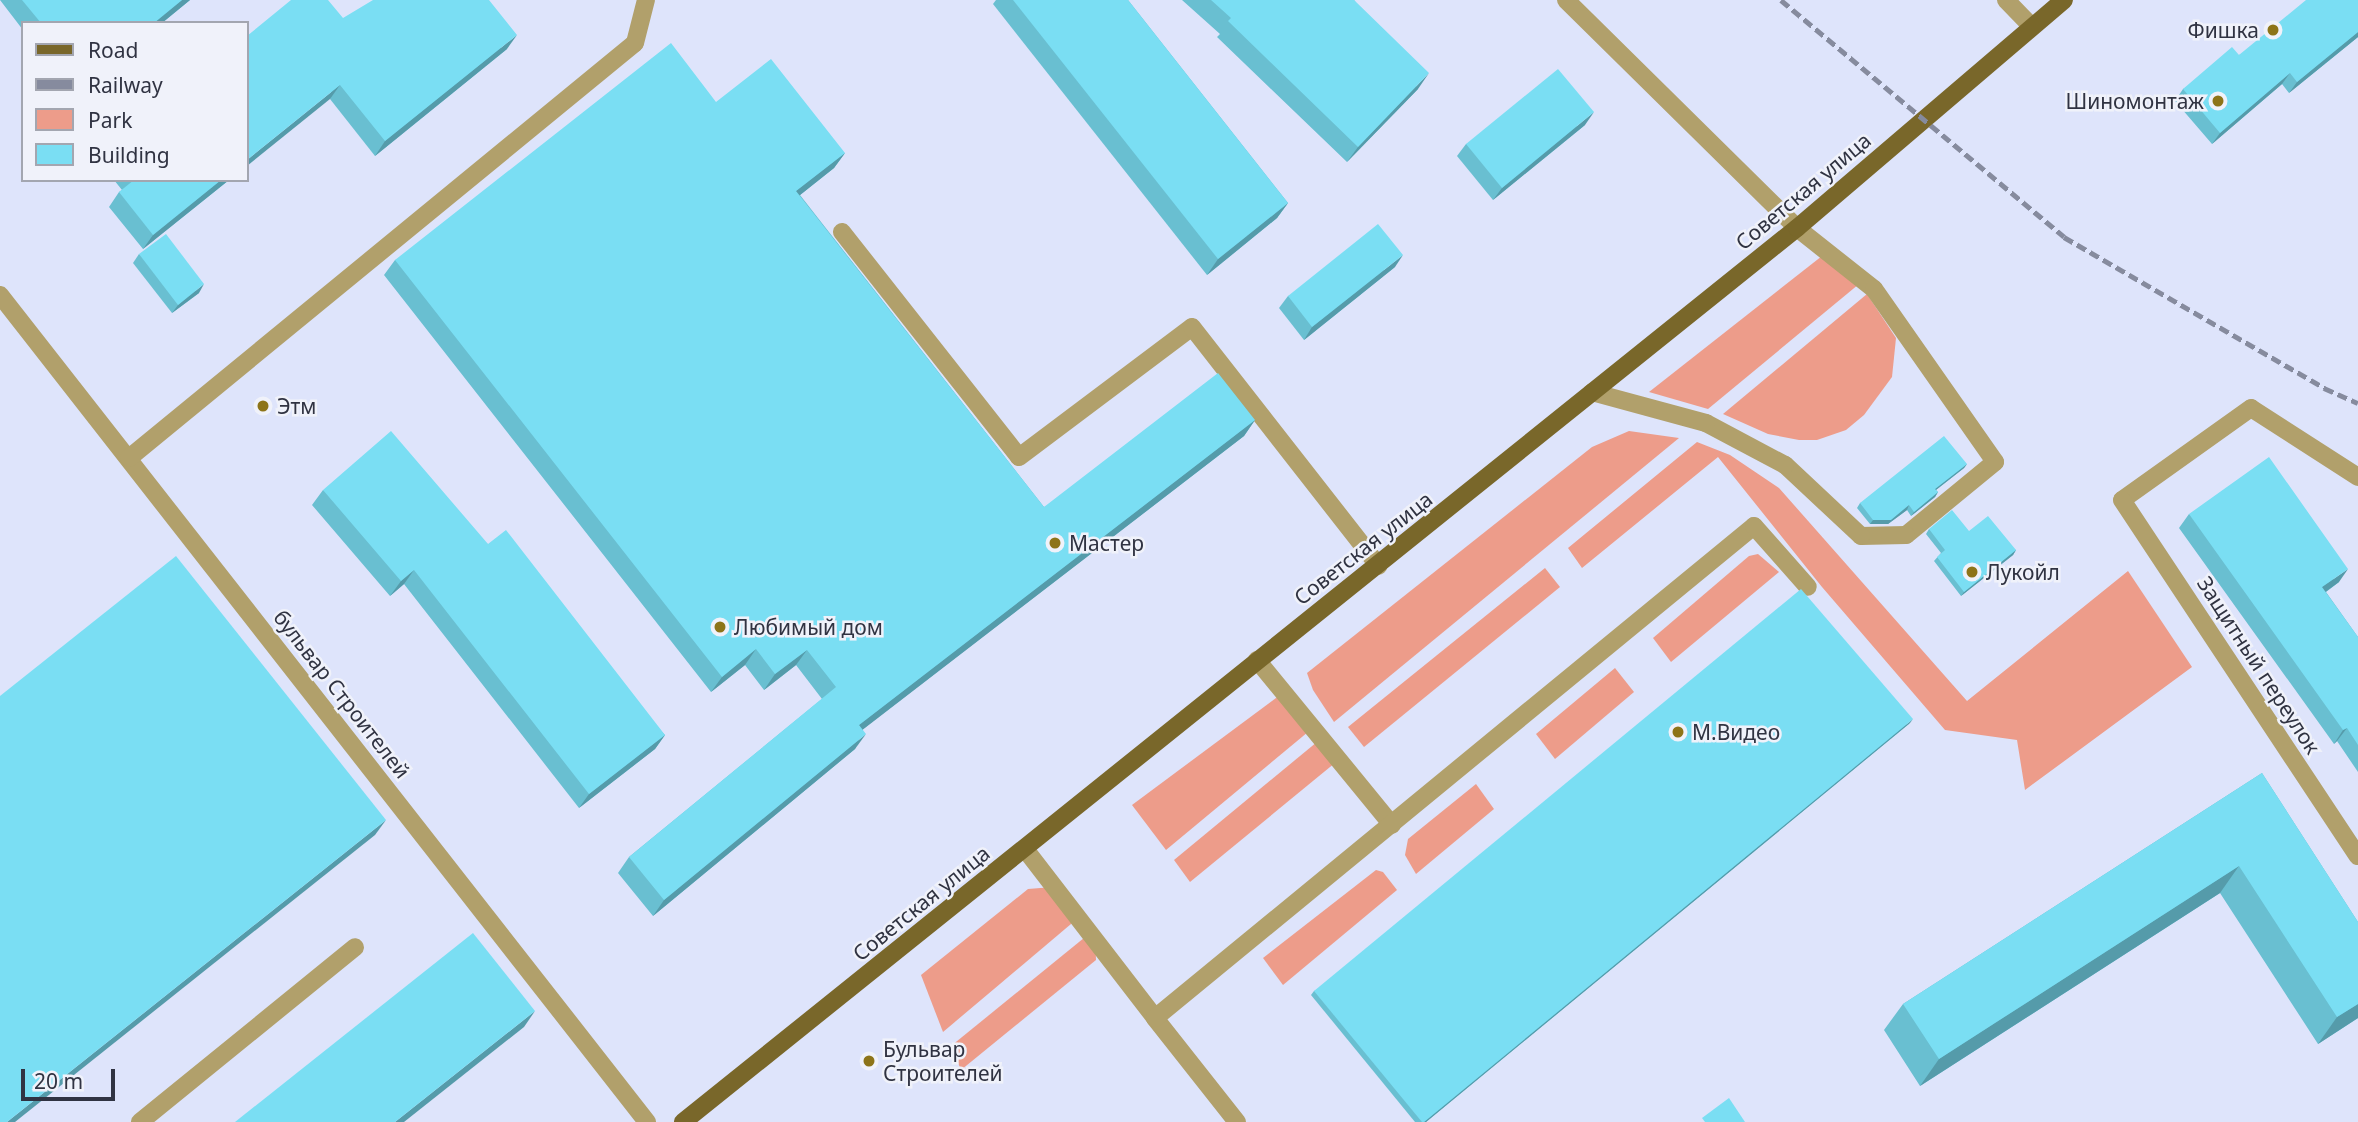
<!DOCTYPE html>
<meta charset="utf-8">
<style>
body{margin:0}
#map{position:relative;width:2358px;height:1122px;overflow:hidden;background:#dee4fb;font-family:"Noto Sans",sans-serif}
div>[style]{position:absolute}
.green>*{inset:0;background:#ed9c8a}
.minor>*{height:18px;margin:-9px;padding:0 9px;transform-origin:9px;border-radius:9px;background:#b1a06b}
.major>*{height:18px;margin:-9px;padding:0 9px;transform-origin:9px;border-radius:9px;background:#79672a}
.rail>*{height:5px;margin-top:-2.5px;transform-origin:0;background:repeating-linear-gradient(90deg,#868b9e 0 10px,transparent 0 15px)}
.wall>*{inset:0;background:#69bfd1}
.shaded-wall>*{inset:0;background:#559baa}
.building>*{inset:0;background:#7adef3}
.dots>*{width:19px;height:19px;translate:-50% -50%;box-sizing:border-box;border:4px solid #f0f2fa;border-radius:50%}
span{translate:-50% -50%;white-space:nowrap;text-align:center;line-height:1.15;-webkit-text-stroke:5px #f0f2fa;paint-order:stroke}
.poi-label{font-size:21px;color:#303342}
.right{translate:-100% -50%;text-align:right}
.left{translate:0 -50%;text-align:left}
.street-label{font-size:21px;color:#303342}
.legend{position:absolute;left:21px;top:21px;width:228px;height:161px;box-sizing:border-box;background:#f0f2fa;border:2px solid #a3a6b0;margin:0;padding:9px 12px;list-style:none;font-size:21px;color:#303342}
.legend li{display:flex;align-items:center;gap:14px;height:35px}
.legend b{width:35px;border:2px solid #a3a6b0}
.scale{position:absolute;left:21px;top:1069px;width:94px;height:32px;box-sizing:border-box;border:4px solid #303342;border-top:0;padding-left:9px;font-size:21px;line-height:24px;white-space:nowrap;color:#303342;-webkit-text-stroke:5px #f0f2fa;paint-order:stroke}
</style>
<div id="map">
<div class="green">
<i style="clip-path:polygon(1822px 256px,1859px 284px,1708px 409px,1649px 392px)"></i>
<i style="clip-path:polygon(1867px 294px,1896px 338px,1892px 377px,1864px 415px,1846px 430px,1817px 440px,1799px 440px,1768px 434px,1723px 414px)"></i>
<i style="clip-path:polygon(1629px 431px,1679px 438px,1334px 722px,1313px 690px,1307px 673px,1592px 447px)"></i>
<i style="clip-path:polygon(1697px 442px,1730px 455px,1779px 488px,1967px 701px,2128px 571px,2192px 667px,2025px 790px,2017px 740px,1945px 730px,1822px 587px,1718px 457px,1582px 568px,1568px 548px)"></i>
<i style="clip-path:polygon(1758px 554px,1779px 572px,1671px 662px,1653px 638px,1749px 556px)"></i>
<i style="clip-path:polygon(1545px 568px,1560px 587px,1364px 747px,1348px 727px)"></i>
<i style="clip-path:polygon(1615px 668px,1634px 692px,1555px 759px,1536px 734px)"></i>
<i style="clip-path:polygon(1280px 695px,1314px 727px,1166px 850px,1132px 805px)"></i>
<i style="clip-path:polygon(1323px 737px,1341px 758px,1190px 882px,1174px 860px)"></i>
<i style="clip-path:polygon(1476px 784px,1494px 809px,1416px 874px,1405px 855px,1408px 839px)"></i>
<i style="clip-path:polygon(1376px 870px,1383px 872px,1397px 890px,1283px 985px,1263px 958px)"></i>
<i style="clip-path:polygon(1053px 887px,1084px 913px,943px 1032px,921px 975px,1028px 889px)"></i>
<i style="clip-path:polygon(1095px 929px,1096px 960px,961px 1070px,951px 1046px)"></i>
</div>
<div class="minor">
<i style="left:1566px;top:0;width:325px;rotate:44.6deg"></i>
<i style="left:1797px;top:228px;width:98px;rotate:38.4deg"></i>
<i style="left:1874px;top:289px;width:211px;rotate:55deg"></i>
<i style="left:1995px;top:462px;width:115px;rotate:140.6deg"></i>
<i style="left:1906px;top:535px;width:45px;rotate:178.7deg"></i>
<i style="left:1861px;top:536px;width:104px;rotate:-136.9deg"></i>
<i style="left:1785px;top:465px;width:89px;rotate:-152deg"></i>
<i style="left:1706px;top:423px;width:118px;rotate:-164.8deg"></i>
<i style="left:2006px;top:0;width:37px;rotate:46deg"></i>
<i style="left:842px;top:232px;width:286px;rotate:51.8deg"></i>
<i style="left:1019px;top:457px;width:216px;rotate:-36.9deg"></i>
<i style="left:1192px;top:327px;width:303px;rotate:52deg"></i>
<i style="left:0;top:295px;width:1050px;rotate:51.96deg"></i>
<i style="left:129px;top:458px;width:654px;rotate:-39.36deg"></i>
<i style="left:635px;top:43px;width:44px;rotate:-75.7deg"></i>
<i style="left:2358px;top:477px;width:127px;rotate:-147.2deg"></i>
<i style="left:2251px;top:408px;width:158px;rotate:144.5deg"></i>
<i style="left:2122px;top:500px;width:427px;rotate:56.5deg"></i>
<i style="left:1257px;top:660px;width:213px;rotate:50.7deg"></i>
<i style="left:1025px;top:849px;width:213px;rotate:52.4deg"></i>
<i style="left:140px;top:1122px;width:277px;rotate:-39.1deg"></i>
<i style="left:1237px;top:1122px;width:132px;rotate:-128.3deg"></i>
<i style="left:1155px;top:1018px;width:775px;rotate:-39.4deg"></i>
<i style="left:1754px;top:526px;width:81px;rotate:48.5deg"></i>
</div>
<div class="major">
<i style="left:683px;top:1122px;width:1428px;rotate:-38.75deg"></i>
<i style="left:1797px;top:228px;width:351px;rotate:-40.5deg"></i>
</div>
<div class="rail">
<i style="left:1781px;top:0;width:369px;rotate:39.9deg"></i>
<i style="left:2064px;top:237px;width:301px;rotate:30.1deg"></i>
<i style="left:2324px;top:388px;width:37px;rotate:24deg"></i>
</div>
<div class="wall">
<i style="clip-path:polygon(0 0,190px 0,162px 23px,23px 23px,23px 30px)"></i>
<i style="clip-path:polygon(996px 0,1128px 0,1288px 203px,1277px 218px,1207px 275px,993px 4px)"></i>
<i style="clip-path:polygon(1182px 0,1354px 0,1418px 89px,1347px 162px,1217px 37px,1220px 34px)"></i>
<i style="clip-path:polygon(2358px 0,2358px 37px,2289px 93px,2282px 84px,2212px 144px,2175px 101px,2183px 89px,2239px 55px)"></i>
<i style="clip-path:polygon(343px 18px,507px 49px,375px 156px,330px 99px)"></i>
<i style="clip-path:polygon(1585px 125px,1493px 200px,1457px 156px,1466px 144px)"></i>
<i style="clip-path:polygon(845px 153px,834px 168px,800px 195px,1044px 507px,1255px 420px,1244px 436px,863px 729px,855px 749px,653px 916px,618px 873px,629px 857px,822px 699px,796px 665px,764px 690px,745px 665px,711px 692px,384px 275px,395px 260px)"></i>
<i style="clip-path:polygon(114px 180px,229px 180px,143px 249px,109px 207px,119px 192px,122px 190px)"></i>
<i style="clip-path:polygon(139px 254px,199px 293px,172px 313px,133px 263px)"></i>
<i style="clip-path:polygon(1395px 267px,1304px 340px,1279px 308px,1288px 296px)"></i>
<i style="clip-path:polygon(1967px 464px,1964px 468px,1936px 490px,1938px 492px,1935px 497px,1911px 516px,1907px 510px,1888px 524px,1870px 524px,1857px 508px,1860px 503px)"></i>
<i style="clip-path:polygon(323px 490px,488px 544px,665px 735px,655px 749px,579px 808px,404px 584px,390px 596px,312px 505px)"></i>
<i style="clip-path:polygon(2189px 514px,2339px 582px,2326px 592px,2358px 637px,2358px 772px,2337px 741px,2334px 744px,2179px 528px)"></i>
<i style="clip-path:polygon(1929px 529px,1969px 531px,2016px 550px,2013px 555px,1961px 596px,1934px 561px,1941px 553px,1926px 534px)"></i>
<i style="clip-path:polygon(1910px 723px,1426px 1122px,1415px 1122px,1311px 995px,1314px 991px)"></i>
<i style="clip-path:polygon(2262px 773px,2358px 922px,2358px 1018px,2318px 1044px,2220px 893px,1920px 1086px,1884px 1030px,1903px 1004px)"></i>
</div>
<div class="shaded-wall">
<i style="clip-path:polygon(182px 0,190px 0,162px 23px,154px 23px)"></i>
<i style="clip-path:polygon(2358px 32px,2358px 37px,2289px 93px,2297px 82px)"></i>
<i style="clip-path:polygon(517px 35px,507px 49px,375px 156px,385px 141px)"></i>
<i style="clip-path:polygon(1429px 73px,1418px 89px,1347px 162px,1358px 147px)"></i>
<i style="clip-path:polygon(2290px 73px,2282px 84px,2212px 144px,2220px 133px)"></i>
<i style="clip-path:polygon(340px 85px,330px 99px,247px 166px,247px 160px)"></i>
<i style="clip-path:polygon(1594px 112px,1585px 125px,1493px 200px,1502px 188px)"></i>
<i style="clip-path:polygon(845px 153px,834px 168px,785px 207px,796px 191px)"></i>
<i style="clip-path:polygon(221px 180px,229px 180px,143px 249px,153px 235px)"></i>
<i style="clip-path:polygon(1288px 203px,1277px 218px,1207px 275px,1218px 259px)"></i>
<i style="clip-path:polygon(1403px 255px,1395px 267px,1304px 340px,1312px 327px)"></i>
<i style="clip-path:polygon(204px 284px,199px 293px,172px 313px,178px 305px)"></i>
<i style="clip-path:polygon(1255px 420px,1244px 436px,848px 741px,859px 725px)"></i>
<i style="clip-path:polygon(1967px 464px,1964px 468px,1932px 493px,1935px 489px)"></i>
<i style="clip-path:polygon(1938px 492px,1935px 497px,1911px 516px,1914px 512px)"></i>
<i style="clip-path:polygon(1909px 505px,1907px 510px,1888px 524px,1870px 524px,1873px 520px)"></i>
<i style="clip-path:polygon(2016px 550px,2013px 555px,1961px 596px,1964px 592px)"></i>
<i style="clip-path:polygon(2348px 569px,2339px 582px,2313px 601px,2322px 587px)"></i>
<i style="clip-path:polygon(414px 570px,404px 584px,390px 596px,401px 581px)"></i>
<i style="clip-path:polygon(756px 649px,745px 665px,711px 692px,722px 677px)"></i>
<i style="clip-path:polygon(807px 650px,796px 665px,764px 690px,775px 674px)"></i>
<i style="clip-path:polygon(1913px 719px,1910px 723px,1426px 1122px,1424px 1122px)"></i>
<i style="clip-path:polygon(2347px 728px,2337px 741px,2334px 744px,2343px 730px)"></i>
<i style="clip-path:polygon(866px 734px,855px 749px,653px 916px,664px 900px)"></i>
<i style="clip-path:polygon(665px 735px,655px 749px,579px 808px,589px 794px)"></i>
<i style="clip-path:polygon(386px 820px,375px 835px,15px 1122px,7px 1122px)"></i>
<i style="clip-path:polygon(2239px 866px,2220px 893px,1920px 1086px,1939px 1059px)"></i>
<i style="clip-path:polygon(2358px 1004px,2358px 1018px,2318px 1044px,2337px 1017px)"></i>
<i style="clip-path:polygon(535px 1011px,524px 1027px,404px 1122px,395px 1122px)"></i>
</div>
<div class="building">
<i style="clip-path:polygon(22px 0,182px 0,154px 23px,41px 23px)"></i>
<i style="clip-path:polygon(291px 0,328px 0,343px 18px,373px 0,489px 0,517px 35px,385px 141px,340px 85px,247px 160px,247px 36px)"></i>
<i style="clip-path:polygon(1013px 0,1128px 0,1288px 203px,1218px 259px)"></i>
<i style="clip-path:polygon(1211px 0,1354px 0,1429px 73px,1358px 147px,1228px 21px,1231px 18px)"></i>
<i style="clip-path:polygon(2306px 0,2358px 0,2358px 32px,2297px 82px,2290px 73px,2220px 133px,2183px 89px,2232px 47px,2239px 55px)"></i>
<i style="clip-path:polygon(671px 43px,716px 102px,771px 59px,845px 153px,796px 191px,1044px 507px,1218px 373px,1255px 420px,859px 725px,866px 734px,664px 900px,629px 857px,836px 687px,807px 650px,775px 674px,756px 649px,722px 677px,395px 260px)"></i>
<i style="clip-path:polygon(1558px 69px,1594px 112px,1502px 188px,1466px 144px)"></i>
<i style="clip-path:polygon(134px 180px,221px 180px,153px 235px,119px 192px)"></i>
<i style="clip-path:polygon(1378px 224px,1403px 255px,1312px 327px,1288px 296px)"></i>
<i style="clip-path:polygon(166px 234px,204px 284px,178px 305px,139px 254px)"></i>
<i style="clip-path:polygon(391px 431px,488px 544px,506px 530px,665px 735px,589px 794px,414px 570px,401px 581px,323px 490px)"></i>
<i style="clip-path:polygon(1944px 436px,1967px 464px,1935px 489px,1938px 492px,1914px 512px,1909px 505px,1891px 520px,1873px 520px,1860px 503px)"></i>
<i style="clip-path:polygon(2269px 457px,2348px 569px,2322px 587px,2358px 637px,2358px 745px,2347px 728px,2343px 730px,2189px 514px)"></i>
<i style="clip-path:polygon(1952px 510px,1969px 531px,1988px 516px,2016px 550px,1964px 592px,1937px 557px,1945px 550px,1929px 529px)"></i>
<i style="clip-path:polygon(176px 556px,386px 820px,7px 1122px,0 1122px,0 696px)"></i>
<i style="clip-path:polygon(1801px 589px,1913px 719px,1424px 1122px,1422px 1122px,1314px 991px)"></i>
<i style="clip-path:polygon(2262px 773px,2358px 922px,2358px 1004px,2337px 1017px,2239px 866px,1939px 1059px,1903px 1004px)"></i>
<i style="clip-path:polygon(473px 933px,535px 1011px,395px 1122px,235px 1122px)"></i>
<i style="clip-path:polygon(1729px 1098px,1745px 1122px,1705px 1122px,1702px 1118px)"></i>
</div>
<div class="dots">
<i style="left:2273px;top:30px;background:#8d7418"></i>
<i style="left:2218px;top:101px;background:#8d7418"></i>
<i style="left:263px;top:406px;background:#8d7418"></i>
<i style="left:1055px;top:543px;background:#8d7418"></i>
<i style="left:1972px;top:572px;background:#8d7418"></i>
<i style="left:720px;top:627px;background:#8d7418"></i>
<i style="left:1678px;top:732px;background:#8d7418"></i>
<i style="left:869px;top:1061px;background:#8d7418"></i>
</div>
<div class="poi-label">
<span class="right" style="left:2259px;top:30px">Фишка</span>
<span class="right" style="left:2204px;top:101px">Шиномонтаж</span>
<span class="left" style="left:277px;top:406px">Этм</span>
<span class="left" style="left:1069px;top:543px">Мастер</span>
<span class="left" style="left:1986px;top:572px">Лукойл</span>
<span class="left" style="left:734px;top:627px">Любимый дом</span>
<span class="left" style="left:1692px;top:732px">М.Видео</span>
<span class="left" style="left:883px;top:1061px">Бульвар<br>Строителей</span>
</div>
<div class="street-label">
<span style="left:1803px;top:191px;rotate:-40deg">Советская улица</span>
<span style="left:1363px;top:548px;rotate:-38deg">Советская улица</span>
<span style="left:2259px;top:665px;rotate:57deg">Защитный переулок</span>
<span style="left:342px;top:694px;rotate:52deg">бульвар Строителей</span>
<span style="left:921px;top:903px;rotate:-39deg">Советская улица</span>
</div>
<ul class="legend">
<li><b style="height:9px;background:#79672a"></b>Road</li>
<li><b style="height:9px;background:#868b9e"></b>Railway</li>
<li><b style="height:19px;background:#ed9c8a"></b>Park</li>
<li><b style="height:19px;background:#7adef3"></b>Building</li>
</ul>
<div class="scale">20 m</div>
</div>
